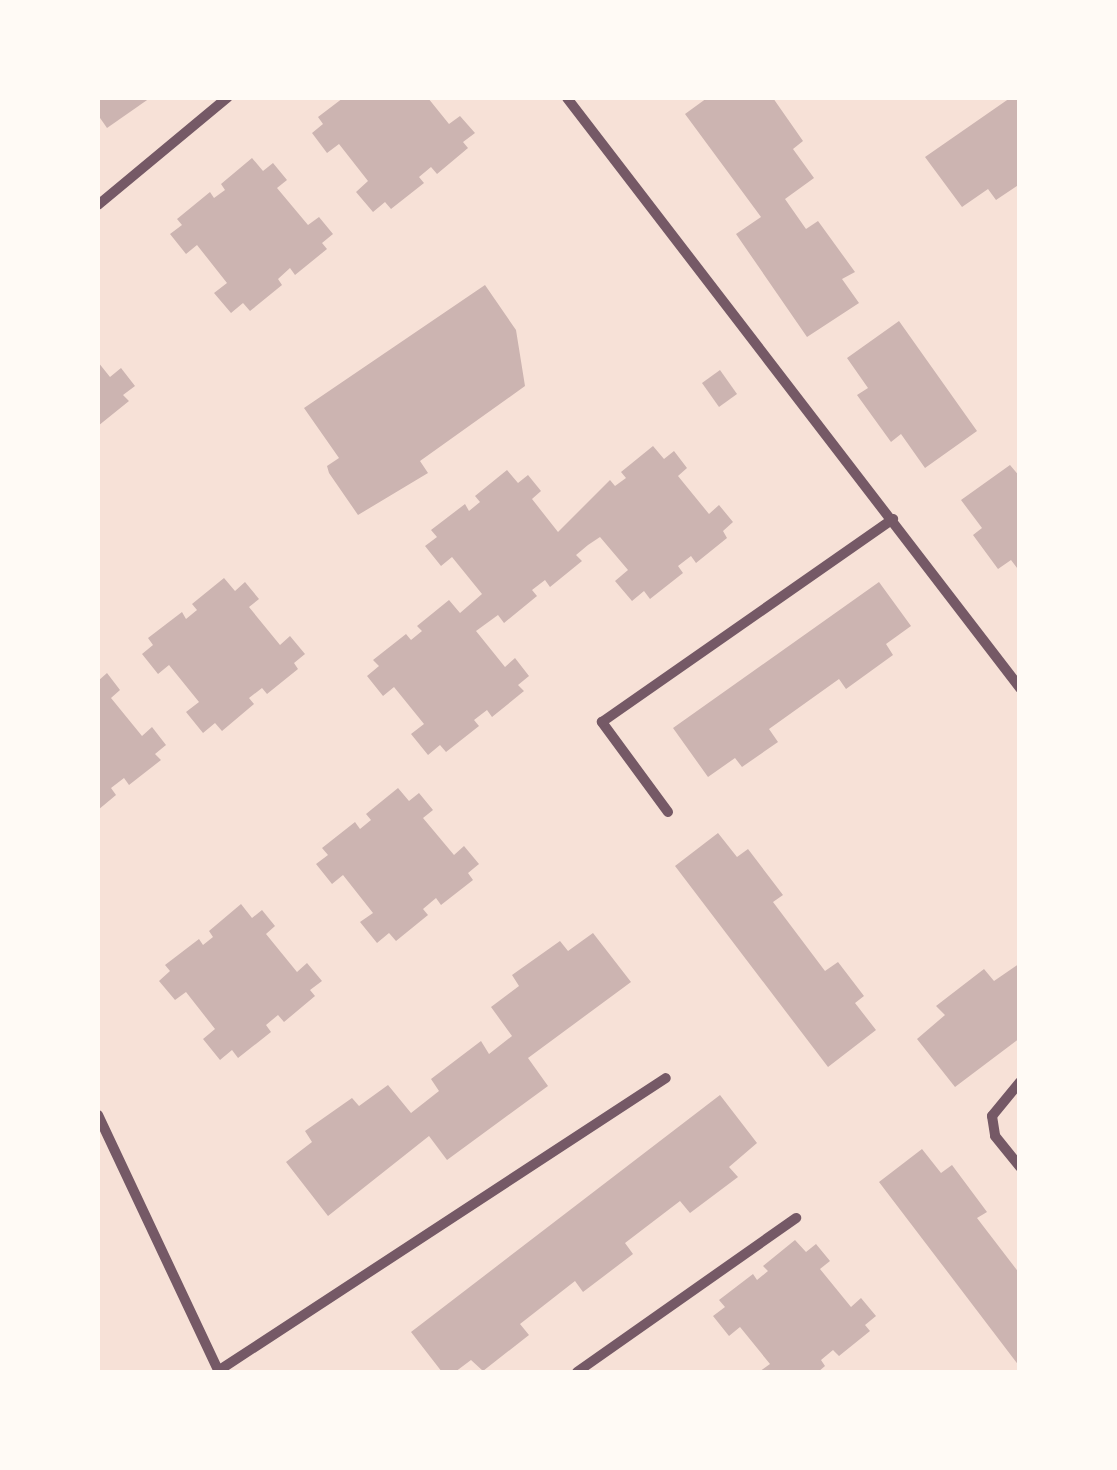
<!DOCTYPE html>
<style>
body{margin:0}
#map{position:relative;width:1117px;height:1470px;overflow:hidden;background:#f7e1d7;font-family:Mulish,sans-serif}
div>[style]{position:absolute}
.building>*{inset:0;background:#ccb4b1}
.minor>*{height:10px;margin:-5px;padding:0 5px;transform-origin:5px;border-radius:5px;background:#755966}
span{translate:-50% -50%;white-space:nowrap;text-align:center;line-height:1.15;-webkit-text-stroke:8px #fffaf5;paint-order:stroke}
.frame{position:absolute;inset:0;border:100px solid #fffaf5;pointer-events:none}
</style>
<div id="map">
<div class="building">
<i style="clip-path:polygon(98px 98px,150px 98px,107px 128px,98px 115px)"></i>
<i style="clip-path:polygon(343px 98px,428px 98px,449px 124px,460px 116px,475px 133px,463px 142px,468px 148px,437px 174px,431px 167px,419px 177px,424px 183px,391px 209px,385px 202px,373px 212px,356px 192px,368px 181px,339px 144px,327px 153px,312px 133px,323px 124px,318px 117px)"></i>
<i style="clip-path:polygon(707px 98px,773px 98px,803px 141px,793px 149px,814px 178px,785px 199px,806px 229px,818px 221px,855px 272px,842px 279px,859px 303px,807px 337px,736px 234px,761px 217px,685px 114px)"></i>
<i style="clip-path:polygon(1010px 98px,1020px 98px,1020px 184px,996px 200px,988px 189px,962px 207px,925px 157px)"></i>
<i style="clip-path:polygon(252px 158px,263px 171px,273px 163px,287px 180px,277px 188px,308px 225px,319px 217px,333px 234px,322px 243px,327px 249px,295px 275px,290px 268px,278px 279px,282px 285px,250px 311px,243px 303px,231px 313px,214px 293px,227px 283px,197px 245px,186px 254px,170px 234px,182px 225px,177px 219px,210px 192px,214px 198px,225px 190px,221px 184px)"></i>
<i style="clip-path:polygon(485px 285px,516px 330px,525px 386px,420px 461px,428px 473px,358px 515px,329px 473px,327px 466px,339px 458px,304px 408px)"></i>
<i style="clip-path:polygon(899px 321px,977px 431px,925px 468px,901px 434px,891px 442px,857px 395px,868px 388px,847px 358px)"></i>
<i style="clip-path:polygon(98px 362px,110px 377px,121px 368px,135px 386px,123px 395px,129px 401px,98px 426px)"></i>
<i style="clip-path:polygon(720px 370px,737px 394px,719px 407px,702px 383px)"></i>
<i style="clip-path:polygon(653px 446px,664px 459px,674px 451px,687px 468px,678px 476px,709px 514px,719px 505px,733px 522px,723px 531px,727px 538px,696px 563px,691px 556px,678px 566px,683px 573px,650px 599px,644px 591px,632px 601px,615px 581px,628px 570px,600px 537px,588px 545px,576px 555px,582px 561px,550px 587px,545px 580px,532px 590px,537px 596px,504px 623px,498px 615px,476px 631px,505px 667px,515px 658px,529px 676px,518px 685px,524px 691px,492px 717px,487px 710px,474px 720px,479px 726px,446px 752px,440px 745px,428px 755px,411px 734px,424px 724px,394px 687px,383px 696px,367px 676px,379px 666px,373px 660px,406px 634px,411px 640px,422px 631px,417px 626px,449px 600px,460px 613px,482px 594px,452px 557px,441px 566px,425px 546px,437px 537px,431px 530px,465px 504px,469px 511px,480px 502px,475px 496px,507px 470px,518px 483px,528px 475px,541px 491px,532px 499px,558px 532px,610px 480px,615px 486px,626px 478px,621px 472px)"></i>
<i style="clip-path:polygon(1010px 465px,1020px 477px,1020px 572px,1011px 560px,998px 569px,973px 535px,982px 528px,961px 500px)"></i>
<i style="clip-path:polygon(224px 578px,235px 591px,245px 582px,259px 599px,249px 607px,280px 645px,290px 636px,305px 654px,294px 663px,298px 669px,267px 694px,262px 688px,249px 698px,254px 704px,222px 731px,215px 723px,203px 733px,186px 712px,199px 702px,169px 665px,158px 674px,142px 654px,153px 645px,148px 638px,182px 612px,186px 619px,197px 610px,192px 604px)"></i>
<i style="clip-path:polygon(879px 582px,911px 626px,886px 644px,893px 655px,846px 689px,839px 679px,769px 729px,778px 742px,742px 767px,735px 758px,708px 777px,673px 728px)"></i>
<i style="clip-path:polygon(107px 673px,120px 690px,111px 698px,142px 736px,152px 727px,166px 745px,155px 754px,161px 760px,129px 785px,124px 778px,111px 788px,116px 795px,98px 810px,98px 681px)"></i>
<i style="clip-path:polygon(398px 788px,409px 801px,419px 793px,433px 810px,423px 818px,454px 855px,464px 846px,479px 864px,468px 873px,473px 880px,441px 905px,436px 898px,423px 909px,428px 915px,396px 941px,389px 933px,377px 943px,360px 922px,373px 913px,343px 875px,332px 884px,316px 864px,328px 855px,322px 848px,355px 822px,360px 829px,371px 820px,366px 814px)"></i>
<i style="clip-path:polygon(718px 833px,737px 857px,748px 849px,783px 895px,773px 902px,825px 971px,838px 962px,864px 996px,855px 1003px,876px 1030px,828px 1067px,675px 866px)"></i>
<i style="clip-path:polygon(241px 904px,252px 918px,262px 910px,275px 926px,266px 934px,297px 972px,307px 963px,322px 981px,310px 990px,315px 996px,284px 1022px,278px 1015px,266px 1025px,271px 1032px,238px 1058px,232px 1050px,220px 1060px,203px 1039px,215px 1029px,186px 992px,175px 1000px,159px 981px,170px 971px,165px 965px,199px 939px,203px 945px,213px 937px,209px 931px)"></i>
<i style="clip-path:polygon(593px 933px,631px 982px,528px 1058px,548px 1086px,447px 1160px,429px 1136px,328px 1216px,286px 1162px,312px 1142px,305px 1131px,352px 1098px,359px 1106px,388px 1085px,411px 1113px,439px 1091px,431px 1079px,481px 1041px,489px 1054px,512px 1036px,491px 1007px,519px 986px,512px 975px,560px 941px,568px 951px)"></i>
<i style="clip-path:polygon(1020px 963px,1020px 1038px,955px 1087px,917px 1039px,945px 1015px,936px 1006px,984px 969px,994px 981px)"></i>
<i style="clip-path:polygon(720px 1095px,757px 1143px,729px 1167px,738px 1177px,690px 1213px,680px 1201px,625px 1243px,633px 1254px,583px 1292px,575px 1281px,520px 1324px,529px 1335px,483px 1371px,471px 1360px,455px 1372px,442px 1372px,411px 1332px)"></i>
<i style="clip-path:polygon(922px 1149px,941px 1173px,952px 1165px,987px 1212px,977px 1218px,1020px 1274px,1020px 1367px,879px 1182px)"></i>
<i style="clip-path:polygon(795px 1240px,806px 1252px,816px 1244px,830px 1261px,820px 1269px,851px 1307px,861px 1298px,876px 1316px,865px 1325px,870px 1331px,839px 1356px,833px 1350px,821px 1360px,825px 1366px,818px 1372px,759px 1372px,770px 1364px,740px 1327px,729px 1336px,713px 1316px,725px 1307px,719px 1300px,753px 1274px,757px 1280px,768px 1271px,763px 1266px)"></i>
</div>
<div class="minor">
<i style="left:567px;top:98px;width:744px;rotate:52.48deg"></i>
<i style="left:98px;top:205px;width:168px;rotate:-39.7deg"></i>
<i style="left:668px;top:812px;width:112px;rotate:-126.3deg"></i>
<i style="left:602px;top:722px;width:355px;rotate:-34.9deg"></i>
<i style="left:1020px;top:1082px;width:44px;rotate:129.5deg"></i>
<i style="left:992px;top:1116px;width:20px;rotate:81deg"></i>
<i style="left:995px;top:1136px;width:40px;rotate:51deg"></i>
<i style="left:98px;top:1115px;width:284px;rotate:64.8deg"></i>
<i style="left:218px;top:1371px;width:535px;rotate:-33.19deg"></i>
<i style="left:577px;top:1372px;width:268px;rotate:-35.1deg"></i>
</div>
<div class="frame"></div>
</div>
